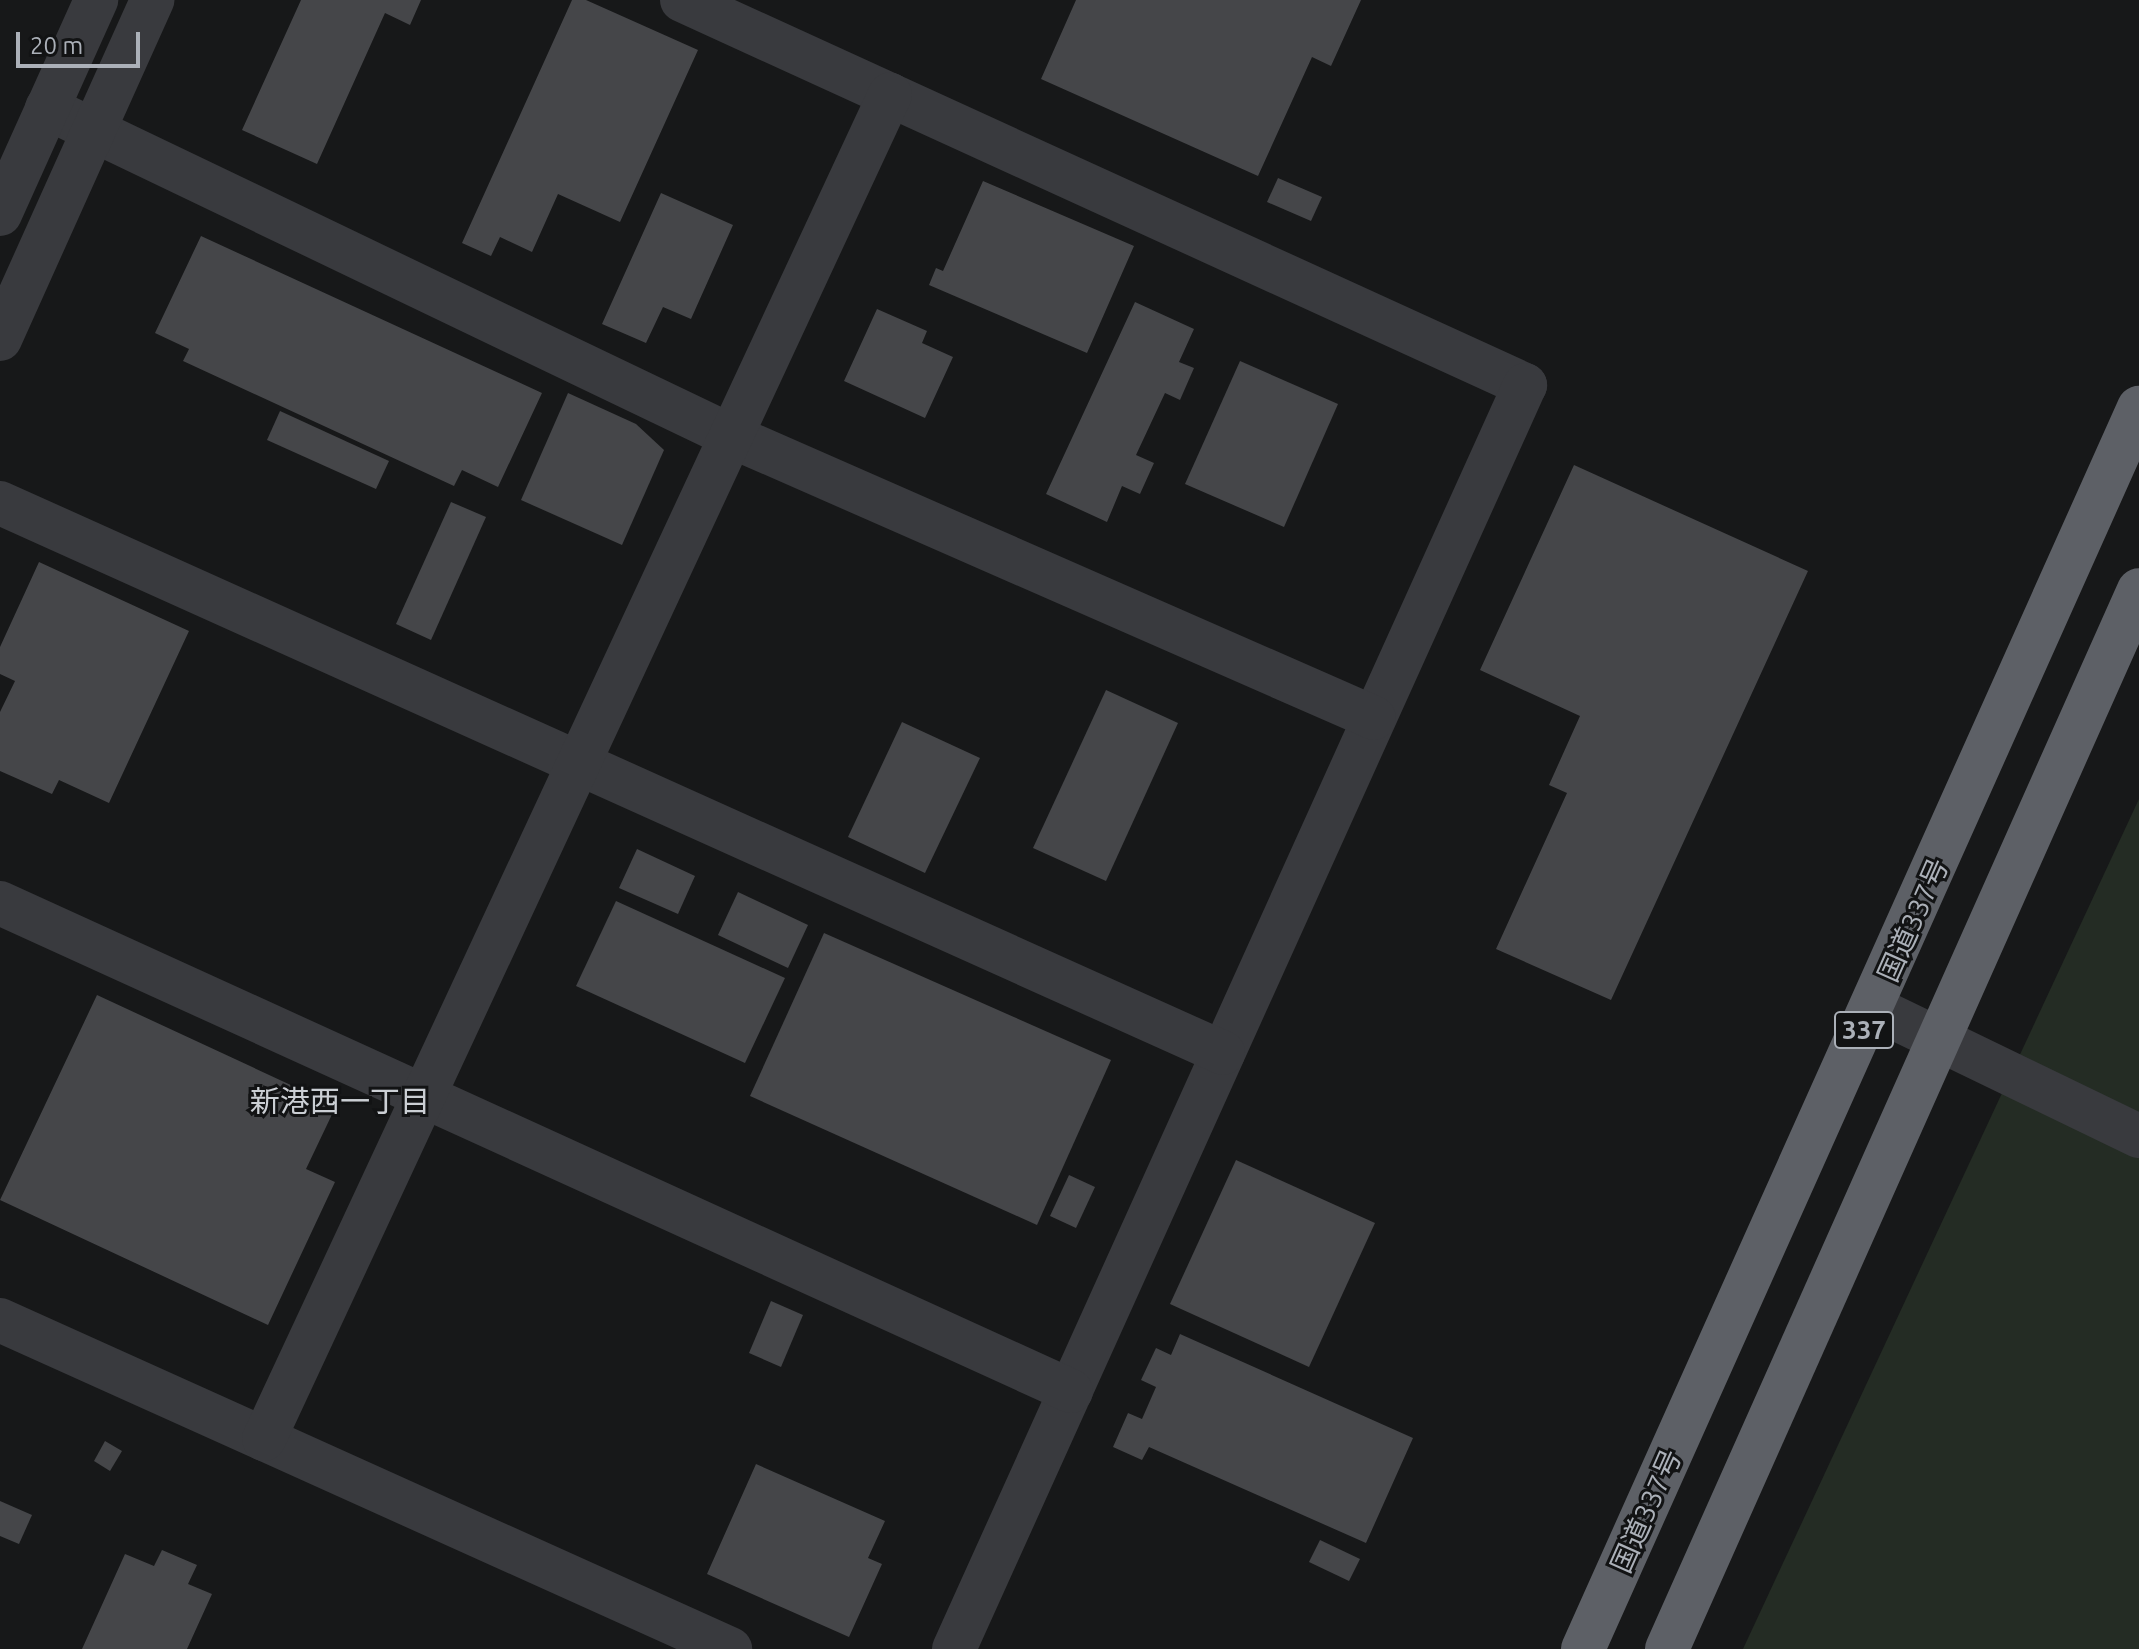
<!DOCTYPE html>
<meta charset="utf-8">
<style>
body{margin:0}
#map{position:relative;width:2139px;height:1649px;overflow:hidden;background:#171819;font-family:Ubuntu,"Noto Sans JP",sans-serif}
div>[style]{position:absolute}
.green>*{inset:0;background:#242c24}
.building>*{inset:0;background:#454649}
.minor>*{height:44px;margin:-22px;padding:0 22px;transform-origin:22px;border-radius:22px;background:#393a3e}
.tertiary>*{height:44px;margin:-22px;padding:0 22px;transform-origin:22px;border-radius:22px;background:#393a3e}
.trunk>*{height:44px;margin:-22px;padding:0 22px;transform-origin:22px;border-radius:22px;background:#5d6066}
span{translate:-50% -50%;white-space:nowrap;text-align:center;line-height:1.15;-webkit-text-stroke:6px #121314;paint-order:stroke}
.shield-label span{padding:2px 6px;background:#121314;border:2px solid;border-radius:6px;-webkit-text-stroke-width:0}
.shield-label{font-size:26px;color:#abb0b8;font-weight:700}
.street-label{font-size:28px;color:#abb0b8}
.neighbourhood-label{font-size:30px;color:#cbcfd4}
.scale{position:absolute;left:16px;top:32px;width:124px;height:36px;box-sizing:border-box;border:4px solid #abb0b8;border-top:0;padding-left:10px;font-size:24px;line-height:28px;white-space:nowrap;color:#abb0b8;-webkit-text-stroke:6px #121314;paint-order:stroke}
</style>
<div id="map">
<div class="green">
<i style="clip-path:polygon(2139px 799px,2139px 1649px,1743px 1649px)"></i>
</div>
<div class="building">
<i style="clip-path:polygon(301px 0,421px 0,410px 25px,385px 13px,317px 164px,242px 130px)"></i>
<i style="clip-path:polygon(572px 0,586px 0,698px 50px,620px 222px,558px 194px,532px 252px,500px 237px,491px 256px,462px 243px)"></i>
<i style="clip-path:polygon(1076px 0,1361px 0,1331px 66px,1312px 57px,1258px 176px,1041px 79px)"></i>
<i style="clip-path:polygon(1278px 178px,1322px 197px,1311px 221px,1267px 202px)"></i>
<i style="clip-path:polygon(983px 181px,1134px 246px,1087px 353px,929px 285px,936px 268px,943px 271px)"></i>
<i style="clip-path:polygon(661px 193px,733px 225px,691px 319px,663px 307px,646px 343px,602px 324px)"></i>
<i style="clip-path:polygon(201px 236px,542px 393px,498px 487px,462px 470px,454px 486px,183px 361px,189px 349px,155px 333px)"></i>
<i style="clip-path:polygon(1135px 302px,1194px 329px,1179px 362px,1194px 368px,1180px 400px,1165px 393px,1136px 455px,1154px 463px,1140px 494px,1122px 486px,1107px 522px,1046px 494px)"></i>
<i style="clip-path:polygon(877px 309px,927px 331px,922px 343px,953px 357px,925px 418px,844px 381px)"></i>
<i style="clip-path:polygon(1240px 361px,1338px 404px,1284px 527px,1185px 484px)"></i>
<i style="clip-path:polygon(568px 393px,636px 424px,664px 450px,622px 545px,521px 500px)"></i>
<i style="clip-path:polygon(280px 411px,389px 461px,376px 489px,267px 440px)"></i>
<i style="clip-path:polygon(1574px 465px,1808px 571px,1611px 1000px,1496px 949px,1567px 793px,1549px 785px,1580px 716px,1480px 670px)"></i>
<i style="clip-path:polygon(451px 502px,486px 517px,431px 640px,396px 624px)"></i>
<i style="clip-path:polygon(39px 562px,189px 631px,109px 803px,59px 780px,52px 794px,0 771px,0 712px,15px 681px,0 674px,0 647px)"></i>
<i style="clip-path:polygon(1106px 690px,1178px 723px,1106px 881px,1033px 848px)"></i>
<i style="clip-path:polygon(902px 722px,980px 758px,925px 873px,848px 837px)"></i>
<i style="clip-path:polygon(637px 849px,695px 876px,678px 914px,619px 888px)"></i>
<i style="clip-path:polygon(738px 892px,808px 925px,788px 968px,718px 935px)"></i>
<i style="clip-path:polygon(616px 901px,785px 978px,745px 1063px,576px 986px)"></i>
<i style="clip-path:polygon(824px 933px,1111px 1060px,1037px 1225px,750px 1096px)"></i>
<i style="clip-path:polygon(97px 995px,336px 1106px,306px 1169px,335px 1182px,268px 1325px,0 1200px)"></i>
<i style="clip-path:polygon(1236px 1160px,1375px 1223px,1309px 1367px,1170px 1304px)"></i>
<i style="clip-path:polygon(1069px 1175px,1095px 1187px,1076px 1228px,1050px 1216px)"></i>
<i style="clip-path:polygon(771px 1301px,803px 1315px,781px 1367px,749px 1353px)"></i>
<i style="clip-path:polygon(1180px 1334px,1413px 1438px,1366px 1543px,1149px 1447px,1142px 1460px,1113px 1447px,1128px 1413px,1142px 1419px,1156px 1387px,1141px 1380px,1156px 1348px,1171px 1355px)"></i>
<i style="clip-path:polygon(105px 1441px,122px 1451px,110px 1471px,94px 1461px)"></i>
<i style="clip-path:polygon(756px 1464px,885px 1521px,868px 1558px,882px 1564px,849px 1637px,707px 1574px)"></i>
<i style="clip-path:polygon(0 1501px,32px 1515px,19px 1544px,0 1536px)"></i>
<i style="clip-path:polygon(1320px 1540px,1360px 1559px,1349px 1581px,1309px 1562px)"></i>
<i style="clip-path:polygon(162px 1550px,197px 1565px,188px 1584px,212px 1594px,187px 1649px,82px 1649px,125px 1554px,154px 1566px)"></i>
</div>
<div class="minor">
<i style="left:682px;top:0;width:927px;rotate:24.55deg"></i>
<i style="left:1525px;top:385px;width:1387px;rotate:114.31deg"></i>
<i style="left:47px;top:108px;width:759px;rotate:25.62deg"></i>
<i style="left:731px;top:436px;width:702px;rotate:23.68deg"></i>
<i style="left:0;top:503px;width:1341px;rotate:24.21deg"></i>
<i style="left:0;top:903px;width:1177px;rotate:24.5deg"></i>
<i style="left:1874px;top:1008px;width:294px;rotate:25.8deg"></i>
<i style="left:0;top:1320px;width:801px;rotate:24.26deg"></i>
<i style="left:264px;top:1439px;width:1483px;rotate:-65.03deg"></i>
</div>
<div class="tertiary">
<i style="left:0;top:214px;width:235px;rotate:-65.8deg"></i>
<i style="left:0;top:339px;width:372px;rotate:-65.8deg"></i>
</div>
<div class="trunk">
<i style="left:1583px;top:1649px;width:1360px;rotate:-65.87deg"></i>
<i style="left:1667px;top:1649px;width:1159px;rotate:-65.98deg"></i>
</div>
<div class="shield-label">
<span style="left:1864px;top:1030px">337</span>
</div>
<div class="street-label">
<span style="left:1913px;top:920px;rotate:-66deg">国道337号</span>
<span style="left:1646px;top:1511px;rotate:-66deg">国道337号</span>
</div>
<div class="neighbourhood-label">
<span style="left:340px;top:1101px">新港西一丁目</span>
</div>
<div class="scale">20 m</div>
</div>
